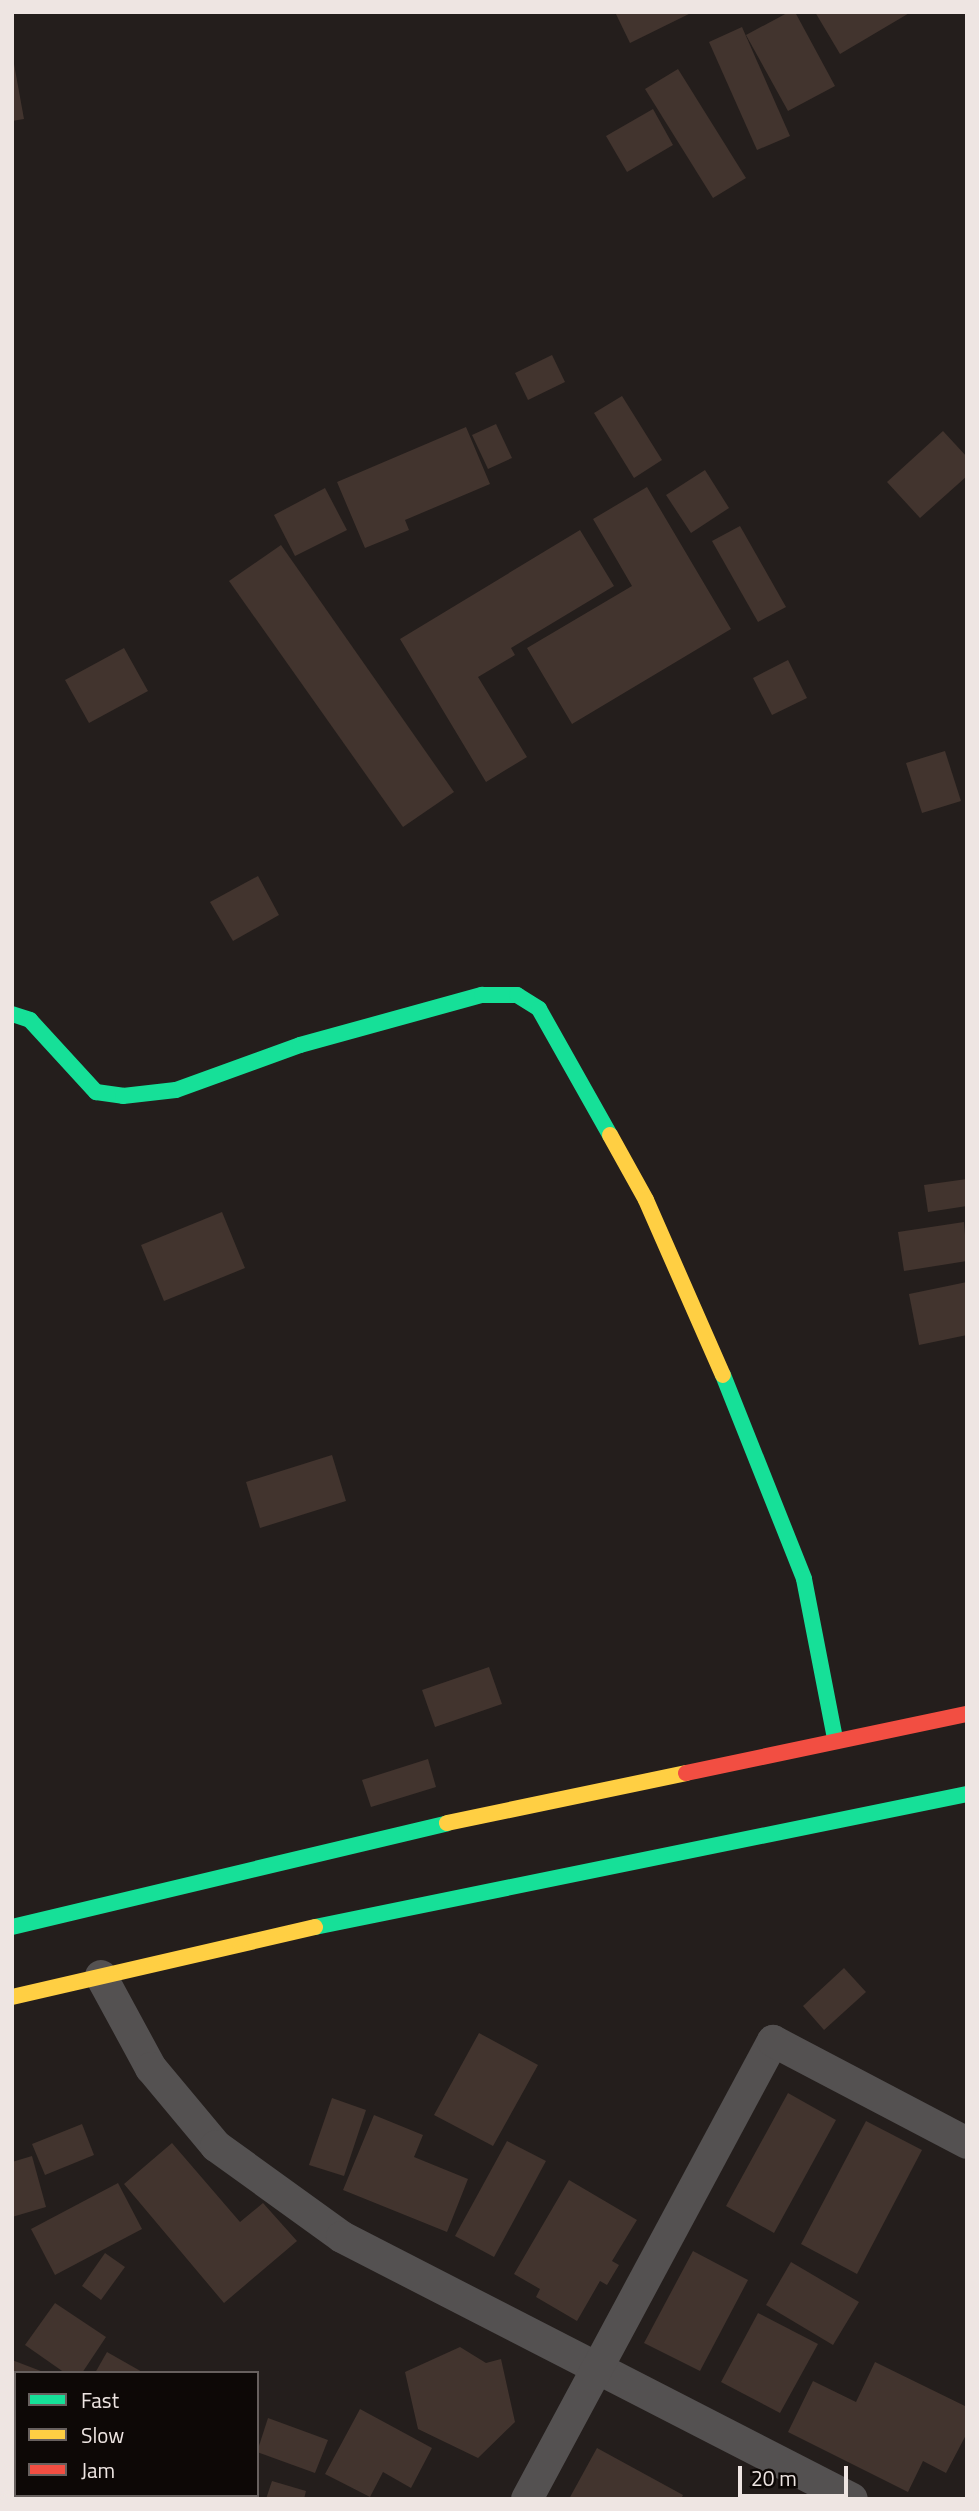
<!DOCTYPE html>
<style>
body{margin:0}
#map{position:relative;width:979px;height:2511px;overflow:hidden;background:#241e1c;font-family:"Titillium Web",sans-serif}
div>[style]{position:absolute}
.building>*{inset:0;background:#42342e}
.street>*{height:32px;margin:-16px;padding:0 16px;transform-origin:16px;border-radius:16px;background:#545151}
.fast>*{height:16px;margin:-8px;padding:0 8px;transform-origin:8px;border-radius:8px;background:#16e098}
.slow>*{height:16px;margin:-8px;padding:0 8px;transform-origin:8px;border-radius:8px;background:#ffcf43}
.jam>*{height:16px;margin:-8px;padding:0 8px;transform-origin:8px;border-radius:8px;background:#f24e42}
span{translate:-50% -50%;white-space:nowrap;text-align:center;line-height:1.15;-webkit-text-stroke:6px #0d0806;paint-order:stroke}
.frame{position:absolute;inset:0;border:14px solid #eee5e2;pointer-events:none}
.legend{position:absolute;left:14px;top:2371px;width:245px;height:126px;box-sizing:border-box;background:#0d0806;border:2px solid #67605e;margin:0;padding:9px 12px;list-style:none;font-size:21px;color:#eee5e2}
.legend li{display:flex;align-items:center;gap:14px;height:35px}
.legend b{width:35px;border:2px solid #67605e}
.scale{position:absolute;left:738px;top:2466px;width:110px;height:32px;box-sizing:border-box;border:4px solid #eee5e2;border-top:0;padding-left:9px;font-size:21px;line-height:24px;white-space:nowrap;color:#eee5e2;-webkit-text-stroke:5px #0d0806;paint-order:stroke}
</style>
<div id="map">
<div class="building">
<i style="clip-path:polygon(615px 12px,693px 12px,630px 43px)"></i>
<i style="clip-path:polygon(789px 12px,795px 12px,835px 86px,788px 111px,746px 35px)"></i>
<i style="clip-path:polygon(815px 12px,911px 12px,840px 54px)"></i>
<i style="clip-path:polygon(742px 27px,790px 136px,757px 150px,709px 42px)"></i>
<i style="clip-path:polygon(12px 53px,24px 119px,12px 121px)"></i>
<i style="clip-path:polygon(678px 69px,746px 178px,713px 198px,645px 89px)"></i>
<i style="clip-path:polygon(653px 109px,673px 145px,627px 172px,606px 136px)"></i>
<i style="clip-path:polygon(552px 355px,565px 382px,528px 400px,515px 373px)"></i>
<i style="clip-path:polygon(622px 396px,662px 460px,634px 478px,594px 413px)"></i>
<i style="clip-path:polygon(496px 424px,512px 458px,488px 469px,472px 435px)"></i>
<i style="clip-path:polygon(466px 427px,490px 484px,405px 520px,409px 530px,365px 548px,337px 482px)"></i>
<i style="clip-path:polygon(943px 431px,967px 457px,967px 476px,920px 518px,887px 482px)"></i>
<i style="clip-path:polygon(705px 470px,729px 508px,691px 533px,666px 495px)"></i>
<i style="clip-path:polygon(647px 487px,731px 629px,572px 724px,527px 648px,632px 586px,593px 519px)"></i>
<i style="clip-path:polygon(325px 488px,347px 530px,295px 556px,274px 515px)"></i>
<i style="clip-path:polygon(740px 526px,786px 607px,758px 622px,712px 541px)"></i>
<i style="clip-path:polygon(580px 530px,614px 586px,511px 648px,515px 655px,478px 677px,527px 757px,486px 782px,400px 639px)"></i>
<i style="clip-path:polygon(281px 545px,454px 792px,403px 827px,229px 581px)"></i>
<i style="clip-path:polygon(124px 648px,148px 691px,89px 723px,65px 680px)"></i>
<i style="clip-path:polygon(788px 660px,807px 698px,772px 715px,753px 678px)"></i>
<i style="clip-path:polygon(945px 751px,961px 801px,922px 813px,906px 763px)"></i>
<i style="clip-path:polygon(258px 876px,279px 915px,233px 941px,210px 902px)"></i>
<i style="clip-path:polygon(967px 1179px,967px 1206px,928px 1212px,924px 1185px)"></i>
<i style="clip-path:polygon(222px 1212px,245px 1268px,164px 1301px,141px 1245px)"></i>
<i style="clip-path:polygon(964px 1222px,967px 1261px,904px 1271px,898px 1232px)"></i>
<i style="clip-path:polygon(967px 1282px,967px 1335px,919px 1345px,909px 1294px)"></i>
<i style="clip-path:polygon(332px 1455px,346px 1501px,260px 1528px,246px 1482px)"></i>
<i style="clip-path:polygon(489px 1667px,502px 1704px,435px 1727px,422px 1690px)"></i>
<i style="clip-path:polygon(428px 1759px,436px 1787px,371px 1807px,362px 1780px)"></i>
<i style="clip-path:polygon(844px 1968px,866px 1992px,824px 2030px,803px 2006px)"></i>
<i style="clip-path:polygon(479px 2033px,538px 2065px,493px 2146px,434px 2115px)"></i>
<i style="clip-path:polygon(788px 2093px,836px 2120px,774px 2233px,726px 2206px)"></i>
<i style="clip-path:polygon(332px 2098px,366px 2110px,344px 2176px,309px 2165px)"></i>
<i style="clip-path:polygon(374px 2115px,423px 2135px,414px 2157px,468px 2179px,447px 2232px,343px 2190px)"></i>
<i style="clip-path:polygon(866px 2121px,922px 2150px,857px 2274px,801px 2244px)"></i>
<i style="clip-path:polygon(82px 2124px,94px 2155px,45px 2175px,32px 2144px)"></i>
<i style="clip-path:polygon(507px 2141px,546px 2161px,494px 2257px,455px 2236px)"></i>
<i style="clip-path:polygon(172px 2143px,240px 2222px,263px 2203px,297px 2241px,224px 2303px,124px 2184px)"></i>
<i style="clip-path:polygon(32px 2156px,46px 2207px,12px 2217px,12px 2162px)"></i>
<i style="clip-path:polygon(569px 2180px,637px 2220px,612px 2261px,619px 2265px,607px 2285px,600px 2281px,577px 2321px,536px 2297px,540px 2289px,514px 2274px)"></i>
<i style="clip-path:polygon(118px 2183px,142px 2229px,55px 2275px,31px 2229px)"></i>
<i style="clip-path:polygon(693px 2251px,748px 2280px,700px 2371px,644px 2343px)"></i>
<i style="clip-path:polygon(105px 2253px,125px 2267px,101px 2300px,82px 2286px)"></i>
<i style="clip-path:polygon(791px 2262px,859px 2302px,833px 2345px,766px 2305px)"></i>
<i style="clip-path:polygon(55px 2303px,106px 2337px,82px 2373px,65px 2373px,25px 2345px)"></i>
<i style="clip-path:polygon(758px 2313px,818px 2344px,780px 2413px,721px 2382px)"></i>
<i style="clip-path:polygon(460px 2347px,486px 2363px,501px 2359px,515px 2422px,478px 2458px,418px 2429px,405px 2372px)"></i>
<i style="clip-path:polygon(107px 2352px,144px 2373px,95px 2373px)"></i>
<i style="clip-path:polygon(12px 2360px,46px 2373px,16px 2373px,16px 2445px)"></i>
<i style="clip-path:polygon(875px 2362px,967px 2407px,967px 2433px,946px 2473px,923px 2461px,908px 2492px,788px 2432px,813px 2381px,856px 2402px)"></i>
<i style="clip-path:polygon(360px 2409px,432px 2448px,411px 2488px,383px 2472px,370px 2497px,325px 2474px)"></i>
<i style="clip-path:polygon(268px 2418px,328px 2440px,315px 2473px,257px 2452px)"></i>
<i style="clip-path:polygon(597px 2448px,683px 2495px,681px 2499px,569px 2499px)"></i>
<i style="clip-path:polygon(272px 2481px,306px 2491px,304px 2499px,266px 2499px)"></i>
<i style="clip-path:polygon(167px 2495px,219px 2495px,217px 2499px)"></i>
</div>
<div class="street">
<i style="left:101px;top:1976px;width:105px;rotate:61.5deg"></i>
<i style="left:151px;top:2068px;width:102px;rotate:50.2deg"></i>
<i style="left:216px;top:2146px;width:155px;rotate:35.8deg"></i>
<i style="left:342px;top:2237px;width:573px;rotate:27.19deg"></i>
<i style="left:21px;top:2495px;width:9px;rotate:27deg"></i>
<i style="left:527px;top:2499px;width:520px;rotate:-61.76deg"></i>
<i style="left:773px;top:2041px;width:219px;rotate:27.7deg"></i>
</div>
<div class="fast">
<i style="left:12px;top:1014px;width:19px;rotate:18deg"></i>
<i style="left:30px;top:1020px;width:98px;rotate:47.5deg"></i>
<i style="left:96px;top:1092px;width:27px;rotate:8deg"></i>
<i style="left:123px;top:1096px;width:53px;rotate:-6.5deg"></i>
<i style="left:176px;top:1090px;width:132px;rotate:-19.9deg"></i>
<i style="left:300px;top:1045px;width:189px;rotate:-15.4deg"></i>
<i style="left:482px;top:995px;width:35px"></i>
<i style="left:517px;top:995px;width:26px;rotate:32deg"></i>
<i style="left:539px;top:1009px;width:145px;rotate:60.6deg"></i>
<i style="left:723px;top:1375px;width:219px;rotate:68.3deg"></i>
<i style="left:804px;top:1579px;width:163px;rotate:79deg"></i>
<i style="left:12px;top:1927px;width:447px;rotate:-13.4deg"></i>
<i style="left:315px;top:1927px;width:665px;rotate:-11.53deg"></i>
</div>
<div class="slow">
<i style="left:610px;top:1135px;width:74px;rotate:61deg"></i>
<i style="left:646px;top:1200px;width:191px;rotate:66.3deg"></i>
<i style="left:447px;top:1823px;width:244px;rotate:-11.8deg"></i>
<i style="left:12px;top:1997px;width:311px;rotate:-13deg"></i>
</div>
<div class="jam">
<i style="left:686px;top:1773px;width:287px;rotate:-11.9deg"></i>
</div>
<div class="frame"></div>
<ul class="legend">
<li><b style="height:9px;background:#16e098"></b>Fast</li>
<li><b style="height:9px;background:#ffcf43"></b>Slow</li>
<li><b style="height:9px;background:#f24e42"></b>Jam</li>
</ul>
<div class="scale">20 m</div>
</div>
